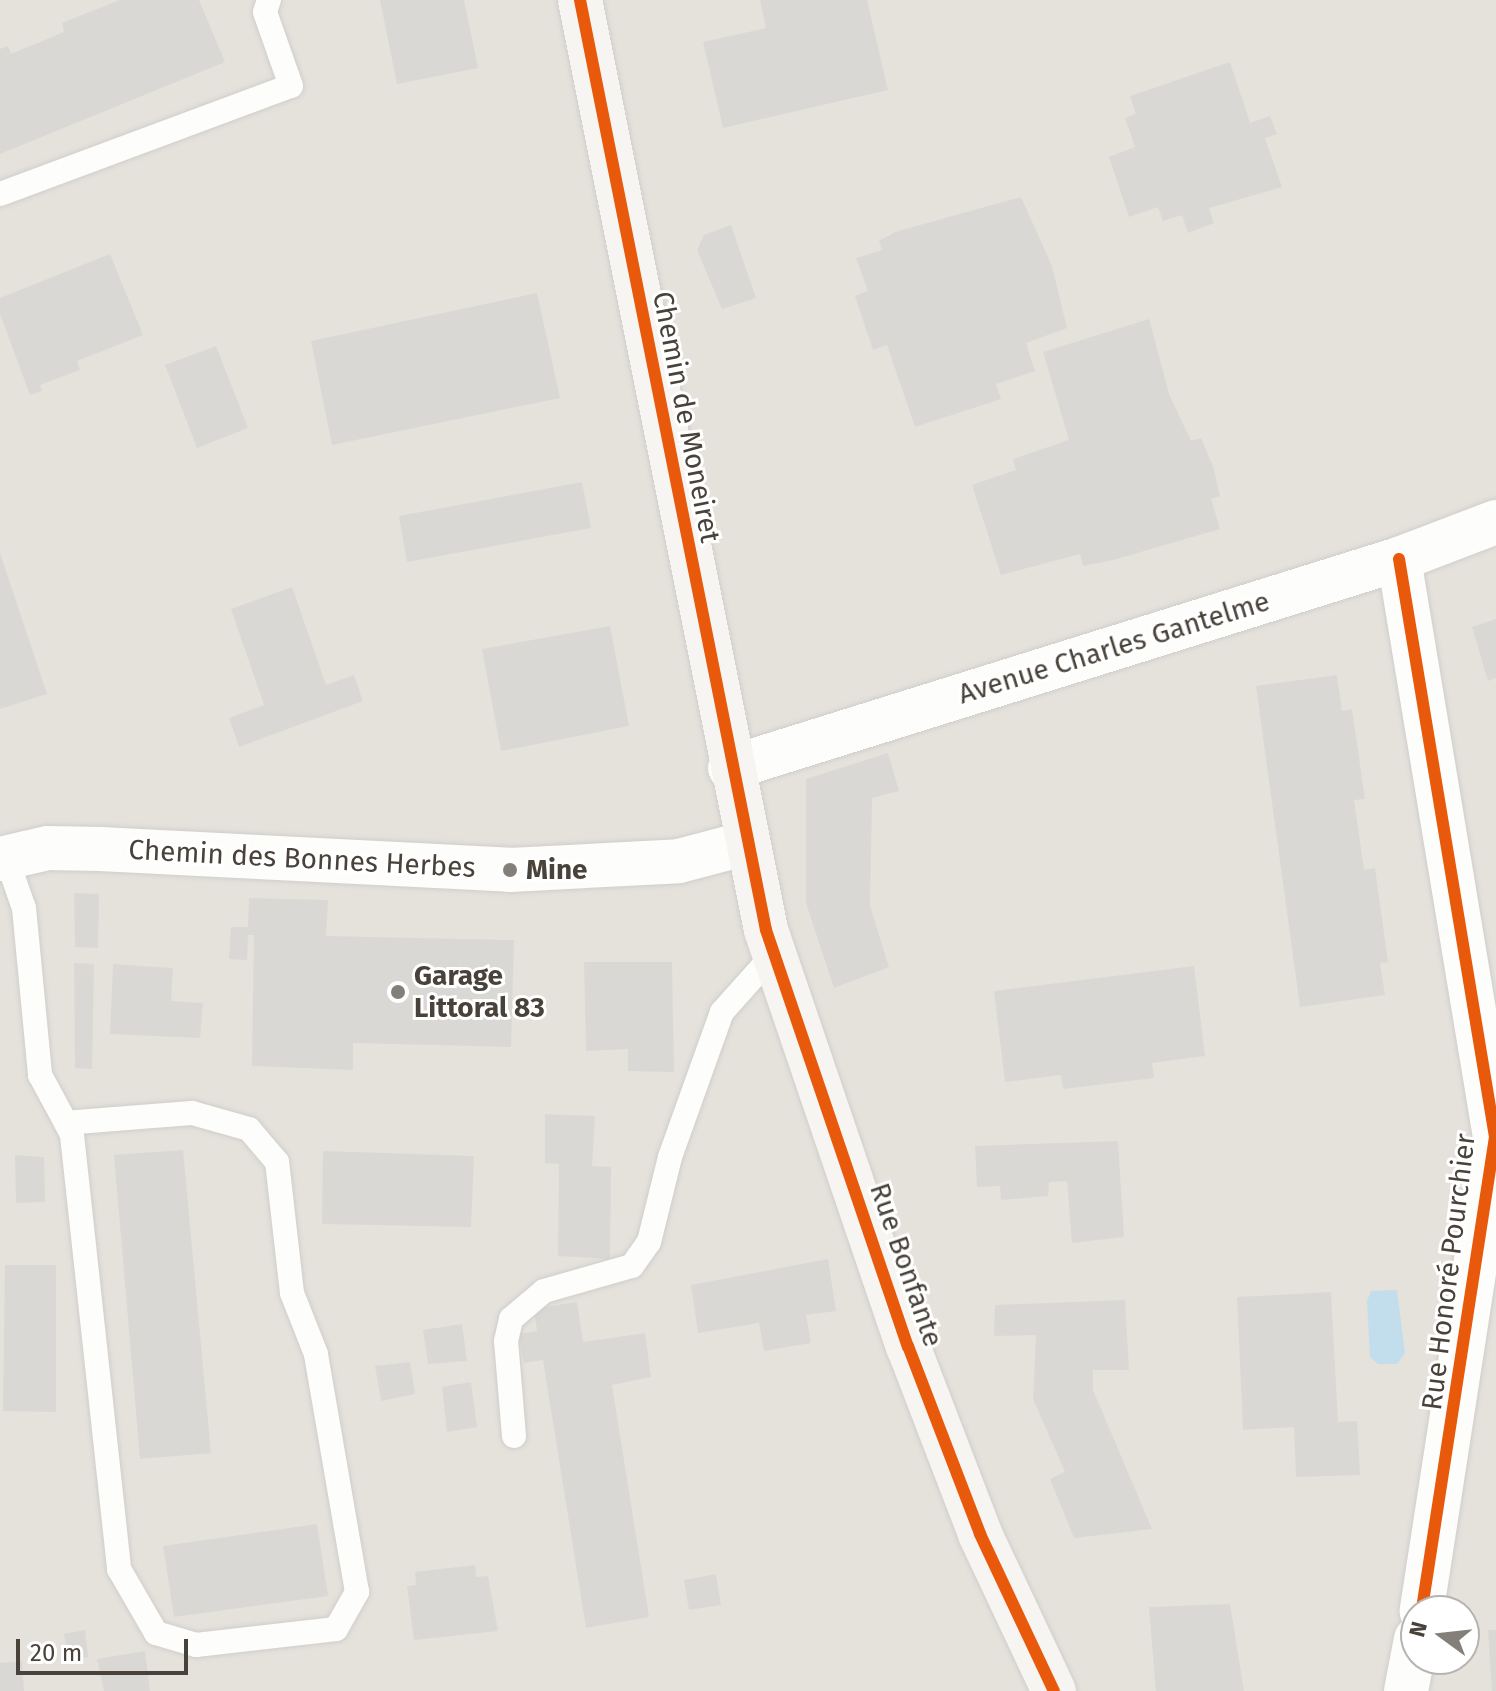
<!DOCTYPE html>
<meta charset="utf-8">
<style>
body{margin:0}
#map{position:relative;width:1496px;height:1691px;overflow:hidden;background:#f2f0ee;font-family:"Fira Sans",sans-serif}
div>[style]{position:absolute}
.residential>*{inset:0;background:#e5e2dc}
.water>*{inset:0;background:#c2deec}
.building>*{inset:0;background:#dad8d5}
.roads{filter:drop-shadow(0 0 2px #d0cecb) drop-shadow(0 0 2px #d0cecb)}
.service>*{height:24px;margin:-12px;padding:0 12px;transform-origin:12px;border-radius:12px;background:#fdfdfc}
.minor>*{height:44px;margin:-22px;padding:0 22px;transform-origin:22px;border-radius:22px;background:#fdfdfc}
.tertiary>*{height:44px;margin:-22px;padding:0 22px;transform-origin:22px;border-radius:22px;background:#fdfdfc}
.secondary>*{height:44px;margin:-22px;padding:0 22px;transform-origin:22px;border-radius:22px;background:#f6f5f1}
.cycleway>*{height:12px;margin:-6px;padding:0 6px;transform-origin:6px;border-radius:6px;background:#e8590c}
.dots>*{width:22px;height:22px;translate:-50% -50%;box-sizing:border-box;border:4px solid #fff;border-radius:50%}
span{translate:-50% -50%;white-space:nowrap;text-align:center;line-height:1.15;-webkit-text-stroke:6px #fff;paint-order:stroke}
.street-label{font-size:28px;color:#48423a}
.poi-label{font-size:28px;color:#48423a;font-weight:700}
.left{translate:0 -50%;text-align:left}
.north{position:absolute;left:1400px;top:1595px;width:80px;height:80px;box-sizing:border-box;background:#fff;border:2px solid #b6b3b0;border-radius:50%;rotate:285deg;font-size:22px;font-weight:700;line-height:32px;text-align:center;color:#48423a}
.north::after{content:'';display:block;margin:auto;width:28px;height:36px;background:#847f79;clip-path:polygon(50% 0,100% 100%,50% 72%,0 100%)}
.scale{position:absolute;left:16px;top:1639px;width:172px;height:36px;box-sizing:border-box;border:4px solid #48423a;border-top:0;padding-left:10px;font-size:24px;line-height:28px;white-space:nowrap;color:#48423a;-webkit-text-stroke:6px #fff;paint-order:stroke}
</style>
<div id="map">
<div class="residential">
<i style="clip-path:polygon(evenodd,0 0,1496px 0,1496px 1691px,0 1691px,0 0,1416px 1611px,1464px 1611px,1464px 1659px,1416px 1659px,1416px 1611px)"></i>
</div>
<div class="water">
<i style="clip-path:polygon(1397px 1290px,1405px 1353px,1397px 1364px,1378px 1364px,1370px 1357px,1367px 1301px,1371px 1291px)"></i>
</div>
<div class="building">
<i style="clip-path:polygon(120px 0,199px 0,225px 62px,0 154px,0 49px,8px 46px,11px 54px,64px 32px,62px 23px)"></i>
<i style="clip-path:polygon(380px 0,464px 0,478px 68px,397px 84px)"></i>
<i style="clip-path:polygon(760px 0,867px 0,888px 90px,723px 128px,703px 42px,766px 28px)"></i>
<i style="clip-path:polygon(1230px 62px,1250px 123px,1270px 116px,1277px 134px,1265px 138px,1282px 187px,1209px 208px,1214px 223px,1188px 233px,1182px 215px,1163px 221px,1158px 207px,1129px 217px,1109px 157px,1135px 147px,1125px 118px,1136px 114px,1130px 96px)"></i>
<i style="clip-path:polygon(1021px 197px,1052px 266px,1067px 328px,1026px 343px,1035px 371px,996px 384px,1001px 399px,915px 427px,887px 345px,873px 350px,855px 296px,868px 291px,856px 258px,882px 250px,879px 241px,895px 232px)"></i>
<i style="clip-path:polygon(731px 225px,756px 298px,722px 309px,697px 250px,704px 235px)"></i>
<i style="clip-path:polygon(110px 254px,143px 335px,77px 361px,80px 370px,40px 385px,42px 391px,30px 395px,0 314px,0 298px)"></i>
<i style="clip-path:polygon(537px 293px,560px 398px,332px 445px,311px 341px)"></i>
<i style="clip-path:polygon(1149px 319px,1169px 394px,1191px 441px,1201px 438px,1213px 466px,1220px 496px,1211px 499px,1220px 529px,1113px 560px,1083px 566px,1080px 554px,1001px 575px,972px 485px,1016px 470px,1013px 459px,1069px 440px,1043px 352px)"></i>
<i style="clip-path:polygon(216px 346px,248px 428px,197px 448px,165px 365px)"></i>
<i style="clip-path:polygon(582px 482px,591px 528px,407px 562px,399px 516px)"></i>
<i style="clip-path:polygon(0 553px,47px 694px,0 709px)"></i>
<i style="clip-path:polygon(292px 587px,326px 685px,354px 675px,363px 701px,239px 747px,229px 718px,264px 705px,231px 609px)"></i>
<i style="clip-path:polygon(1496px 619px,1496px 678px,1488px 681px,1472px 627px)"></i>
<i style="clip-path:polygon(610px 626px,629px 726px,501px 751px,482px 649px)"></i>
<i style="clip-path:polygon(1337px 675px,1342px 711px,1352px 709px,1365px 799px,1354px 800px,1364px 870px,1375px 868px,1388px 962px,1380px 963px,1385px 995px,1300px 1007px,1256px 686px)"></i>
<i style="clip-path:polygon(888px 753px,899px 791px,872px 798px,870px 906px,889px 967px,834px 988px,806px 903px,806px 779px)"></i>
<i style="clip-path:polygon(74px 893px,99px 894px,98px 948px,75px 947px)"></i>
<i style="clip-path:polygon(249px 898px,328px 900px,326px 936px,514px 940px,511px 1047px,353px 1043px,353px 1070px,252px 1066px,254px 935px,248px 935px,247px 960px,229px 959px,231px 927px,248px 927px)"></i>
<i style="clip-path:polygon(584px 962px,672px 962px,674px 1072px,628px 1071px,628px 1049px,586px 1051px)"></i>
<i style="clip-path:polygon(74px 963px,94px 964px,92px 1069px,75px 1068px)"></i>
<i style="clip-path:polygon(113px 964px,173px 968px,171px 1001px,203px 1003px,200px 1038px,110px 1034px)"></i>
<i style="clip-path:polygon(1194px 966px,1205px 1056px,1152px 1063px,1154px 1078px,1063px 1089px,1061px 1075px,1005px 1082px,994px 991px)"></i>
<i style="clip-path:polygon(545px 1114px,595px 1116px,592px 1166px,611px 1167px,610px 1259px,558px 1256px,559px 1164px,545px 1163px)"></i>
<i style="clip-path:polygon(1118px 1141px,1124px 1237px,1072px 1243px,1067px 1181px,1049px 1182px,1048px 1196px,1001px 1200px,1000px 1186px,977px 1187px,975px 1146px)"></i>
<i style="clip-path:polygon(183px 1150px,211px 1453px,140px 1459px,114px 1155px)"></i>
<i style="clip-path:polygon(323px 1151px,474px 1156px,471px 1227px,322px 1224px)"></i>
<i style="clip-path:polygon(15px 1155px,44px 1157px,45px 1202px,16px 1203px)"></i>
<i style="clip-path:polygon(828px 1259px,836px 1311px,806px 1315px,811px 1343px,764px 1351px,759px 1323px,698px 1333px,691px 1285px)"></i>
<i style="clip-path:polygon(5px 1265px,56px 1265px,56px 1412px,3px 1411px)"></i>
<i style="clip-path:polygon(1331px 1292px,1338px 1422px,1357px 1421px,1360px 1475px,1296px 1477px,1294px 1427px,1243px 1430px,1237px 1297px)"></i>
<i style="clip-path:polygon(1125px 1300px,1129px 1370px,1093px 1370px,1093px 1390px,1152px 1529px,1074px 1538px,1050px 1479px,1065px 1472px,1033px 1399px,1036px 1335px,994px 1336px,995px 1305px)"></i>
<i style="clip-path:polygon(577px 1302px,583px 1342px,645px 1333px,651px 1377px,612px 1385px,649px 1617px,586px 1628px,543px 1360px,524px 1363px,519px 1334px,537px 1331px,534px 1309px)"></i>
<i style="clip-path:polygon(462px 1324px,467px 1361px,428px 1364px,423px 1330px)"></i>
<i style="clip-path:polygon(410px 1362px,415px 1394px,381px 1401px,375px 1366px)"></i>
<i style="clip-path:polygon(471px 1382px,477px 1427px,447px 1432px,442px 1387px)"></i>
<i style="clip-path:polygon(317px 1524px,328px 1596px,174px 1617px,163px 1546px)"></i>
<i style="clip-path:polygon(475px 1565px,476px 1577px,488px 1576px,498px 1631px,414px 1640px,407px 1586px,416px 1585px,415px 1572px)"></i>
<i style="clip-path:polygon(716px 1574px,721px 1605px,689px 1610px,684px 1580px)"></i>
<i style="clip-path:polygon(1230px 1604px,1244px 1691px,1156px 1691px,1149px 1607px)"></i>
<i style="clip-path:polygon(85px 1630px,88px 1657px,69px 1659px,64px 1634px)"></i>
<i style="clip-path:polygon(1488px 1630px,1496px 1630px,1496px 1691px,1492px 1691px)"></i>
<i style="clip-path:polygon(145px 1651px,150px 1691px,104px 1691px,97px 1659px)"></i>
<i style="clip-path:polygon(22px 1661px,24px 1691px,0 1691px,0 1663px)"></i>
</div>
<div class="roads">
<div class="service">
<i style="left:0;top:194px;width:310px;rotate:-20.4deg"></i>
<i style="left:291px;top:86px;width:78px;rotate:-109.4deg"></i>
<i style="left:265px;top:12px;width:13px;rotate:-72deg"></i>
<i style="left:6px;top:857px;width:54px;rotate:70.6deg"></i>
<i style="left:24px;top:908px;width:168px;rotate:84.5deg"></i>
<i style="left:40px;top:1075px;width:55px;rotate:61.6deg"></i>
<i style="left:66px;top:1123px;width:13px;rotate:63deg"></i>
<i style="left:72px;top:1135px;width:437px;rotate:83.8deg"></i>
<i style="left:119px;top:1569px;width:74px;rotate:60deg"></i>
<i style="left:156px;top:1633px;width:42px;rotate:16.7deg"></i>
<i style="left:196px;top:1645px;width:141px;rotate:-6.5deg"></i>
<i style="left:336px;top:1629px;width:43px;rotate:-60.4deg"></i>
<i style="left:357px;top:1592px;width:242px;rotate:-99.8deg"></i>
<i style="left:316px;top:1354px;width:66px;rotate:-111.5deg"></i>
<i style="left:292px;top:1293px;width:132px;rotate:-96.5deg"></i>
<i style="left:277px;top:1162px;width:43px;rotate:-130.3deg"></i>
<i style="left:249px;top:1129px;width:59px;rotate:-164.3deg"></i>
<i style="left:192px;top:1113px;width:126px;rotate:175.5deg"></i>
<i style="left:514px;top:1436px;width:95px;rotate:-94.8deg"></i>
<i style="left:506px;top:1341px;width:23px;rotate:-77deg"></i>
<i style="left:511px;top:1319px;width:43px;rotate:-40.3deg"></i>
<i style="left:544px;top:1291px;width:91px;rotate:-15.9deg"></i>
<i style="left:632px;top:1266px;width:29px;rotate:-55deg"></i>
<i style="left:649px;top:1242px;width:88px;rotate:-76.1deg"></i>
<i style="left:670px;top:1157px;width:154px;rotate:-70.3deg"></i>
<i style="left:722px;top:1012px;width:76px;rotate:-48.2deg"></i>
</div>
<div class="minor">
<i style="left:1399px;top:559px;width:586px;rotate:80.57deg"></i>
<i style="left:1495px;top:1137px;width:480px;rotate:98.8deg"></i>
<i style="left:0;top:859px;width:49px;rotate:-12.9deg"></i>
<i style="left:48px;top:848px;width:52px;rotate:1.1deg"></i>
<i style="left:100px;top:849px;width:411px;rotate:2.9deg"></i>
<i style="left:510px;top:870px;width:169px;rotate:-3deg"></i>
<i style="left:679px;top:861px;width:70px;rotate:-14.8deg"></i>
<i style="left:1406px;top:1691px;width:53px;rotate:-79.1deg"></i>
</div>
<div class="tertiary">
<i style="left:730px;top:768px;width:701px;rotate:-17.35deg"></i>
<i style="left:1399px;top:559px;width:104px;rotate:-20.9deg"></i>
</div>
<div class="secondary">
<i style="left:580px;top:0;width:948px;rotate:78.69deg"></i>
<i style="left:766px;top:930px;width:440px;rotate:71.2deg"></i>
<i style="left:908px;top:1346px;width:201px;rotate:69deg"></i>
<i style="left:980px;top:1534px;width:174px;rotate:64.8deg"></i>
</div>
</div>
<div class="cycleway">
<i style="left:580px;top:0;width:948px;rotate:78.69deg"></i>
<i style="left:766px;top:930px;width:440px;rotate:71.2deg"></i>
<i style="left:908px;top:1346px;width:201px;rotate:69deg"></i>
<i style="left:980px;top:1534px;width:174px;rotate:64.8deg"></i>
<i style="left:1399px;top:559px;width:586px;rotate:80.57deg"></i>
<i style="left:1495px;top:1137px;width:480px;rotate:98.8deg"></i>
</div>
<div class="dots">
<i style="left:510px;top:870px;background:#847f79"></i>
<i style="left:398px;top:992px;background:#847f79"></i>
</div>
<div class="street-label">
<span style="left:686px;top:417px;rotate:79deg">Chemin de Moneiret</span>
<span style="left:1114px;top:648px;rotate:-17deg">Avenue Charles Gantelme</span>
<span style="left:302px;top:859px;rotate:3deg">Chemin des Bonnes Herbes</span>
<span style="left:906px;top:1265px;rotate:71deg">Rue Bonfante</span>
<span style="left:1449px;top:1272px;rotate:-83deg">Rue Honoré Pourchier</span>
</div>
<div class="poi-label">
<span class="left" style="left:526px;top:870px">Mine</span>
<span class="left" style="left:414px;top:992px">Garage<br>Littoral 83</span>
</div>
<div class="north">N</div>
<div class="scale">20 m</div>
</div>
